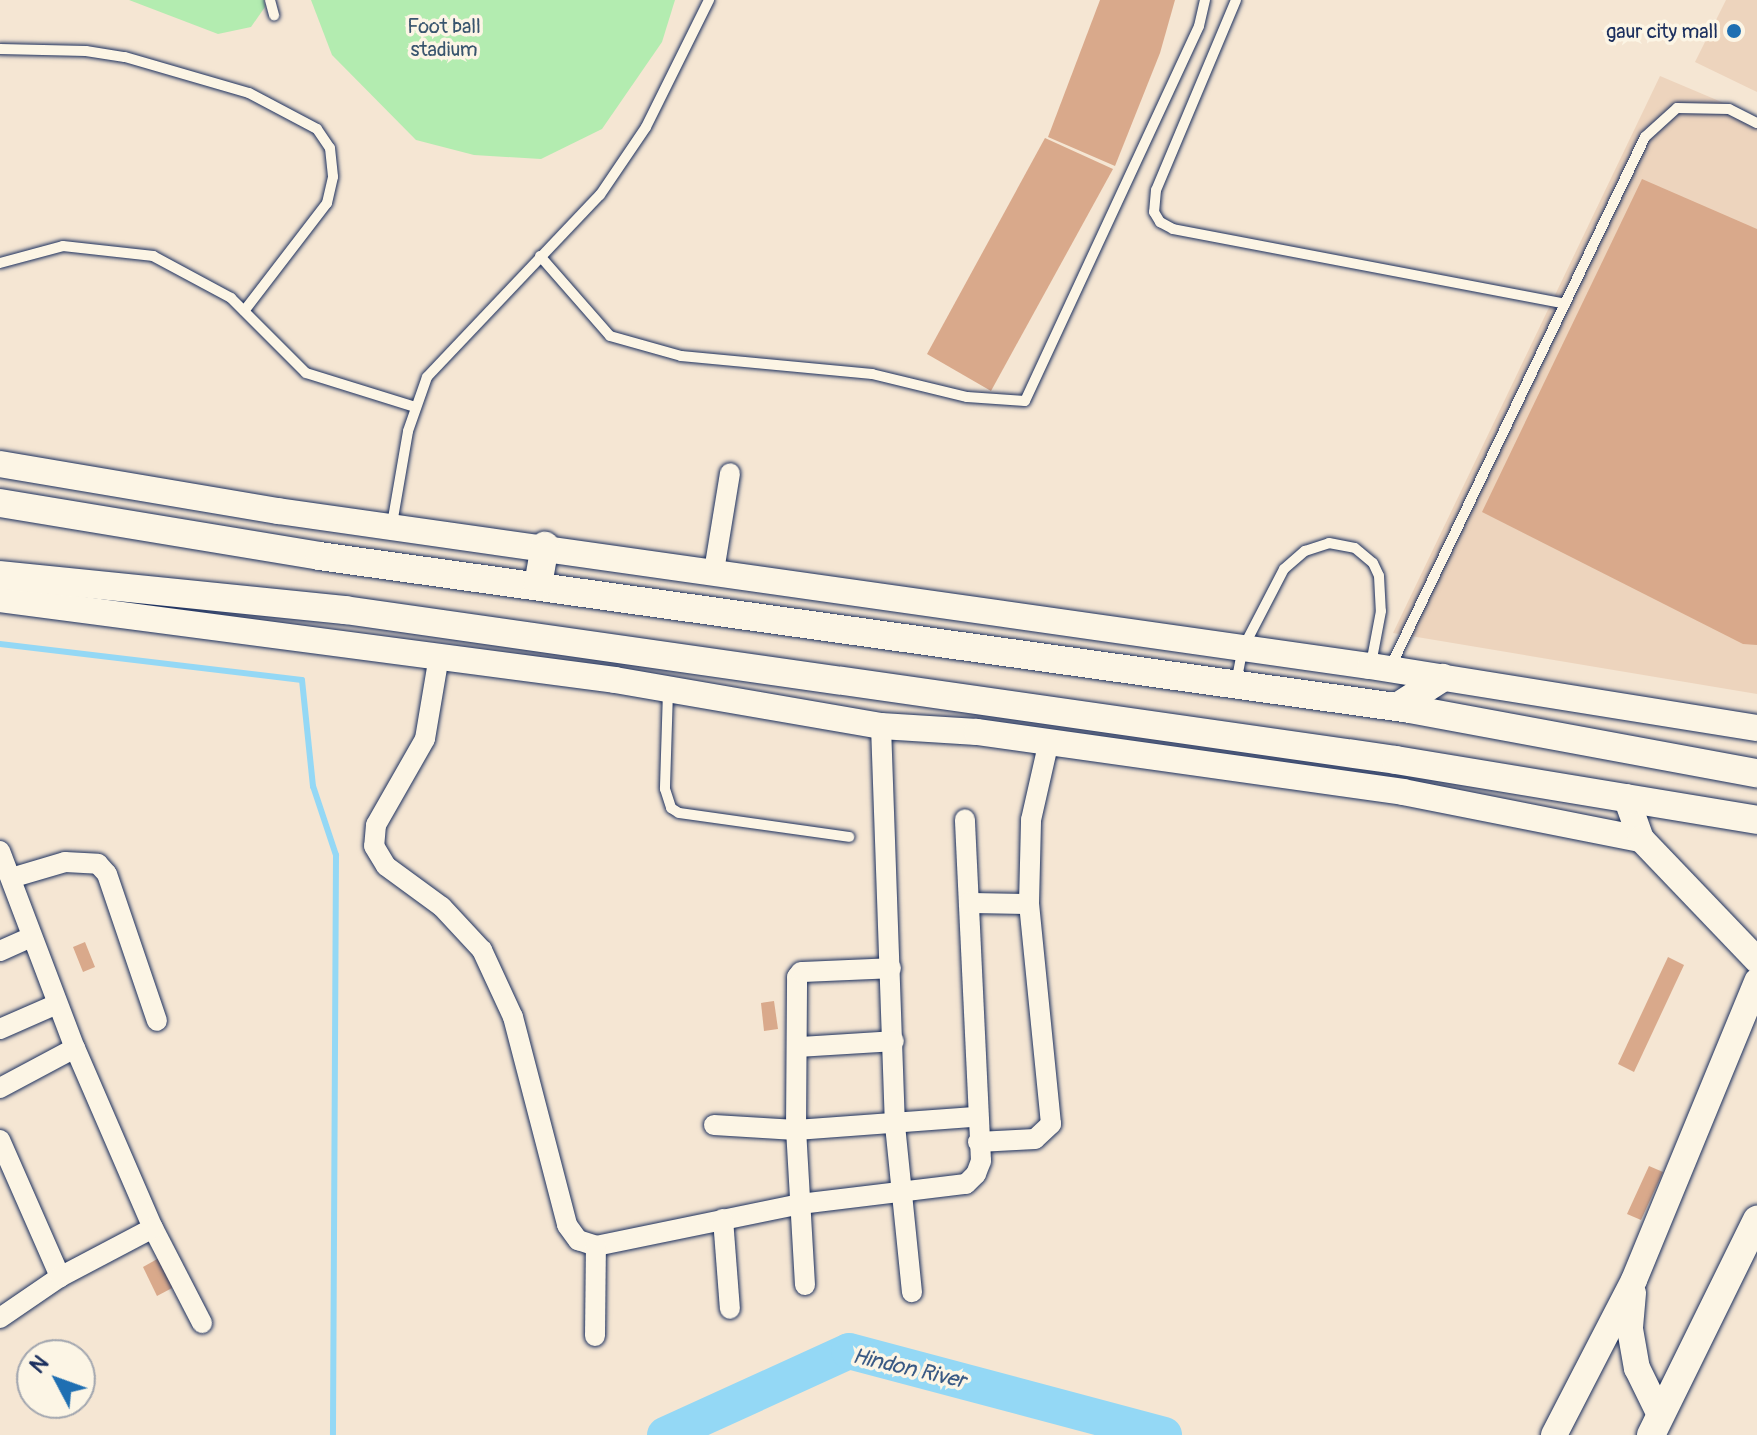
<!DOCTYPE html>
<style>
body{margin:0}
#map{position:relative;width:1757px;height:1435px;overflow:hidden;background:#f5e6d3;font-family:Pangolin,sans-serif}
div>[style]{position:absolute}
.built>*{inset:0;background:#edd4bd}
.green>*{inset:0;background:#b3ecb0}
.stream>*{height:6px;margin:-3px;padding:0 3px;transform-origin:3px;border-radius:3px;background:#94d8f5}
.river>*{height:36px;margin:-18px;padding:0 18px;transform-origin:18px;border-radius:18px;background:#94d8f5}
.building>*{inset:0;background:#d9a98b}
.roads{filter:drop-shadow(0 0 2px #1b2f5e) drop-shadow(0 0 2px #1b2f5e)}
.service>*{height:10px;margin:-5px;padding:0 5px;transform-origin:5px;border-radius:5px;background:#fcf5e5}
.minor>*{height:20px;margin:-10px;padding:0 10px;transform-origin:10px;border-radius:10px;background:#fcf5e5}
.tertiary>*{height:26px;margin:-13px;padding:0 13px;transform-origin:13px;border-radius:13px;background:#fcf5e5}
.secondary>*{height:28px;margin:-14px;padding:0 14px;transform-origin:14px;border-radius:14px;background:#fcf5e5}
.dots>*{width:22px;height:22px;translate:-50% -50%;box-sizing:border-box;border:4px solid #fcf5e5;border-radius:50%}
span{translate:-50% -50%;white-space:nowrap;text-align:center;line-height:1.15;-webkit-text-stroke:7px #fcf5e5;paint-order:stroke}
.park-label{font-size:20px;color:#39556e}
.poi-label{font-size:20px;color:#1b2f5e}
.right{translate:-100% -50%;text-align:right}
.water-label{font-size:22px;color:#395984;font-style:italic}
.north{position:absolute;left:16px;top:1339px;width:80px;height:80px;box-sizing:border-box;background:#fcf5e5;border:2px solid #a2a6af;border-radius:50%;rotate:311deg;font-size:22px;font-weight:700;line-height:32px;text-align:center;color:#1b2f5e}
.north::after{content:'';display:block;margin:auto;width:28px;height:36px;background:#1f6fb2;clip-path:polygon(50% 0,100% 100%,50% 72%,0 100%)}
</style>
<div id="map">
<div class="built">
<i style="clip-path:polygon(1726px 0,1757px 0,1757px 92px,1695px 62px)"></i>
<i style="clip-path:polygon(1660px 76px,1757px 117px,1757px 694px,1393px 633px)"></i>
</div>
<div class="green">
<i style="clip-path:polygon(129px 0,264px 0,265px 7px,251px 27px,218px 34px)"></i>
<i style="clip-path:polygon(311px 0,675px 0,662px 42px,602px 129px,541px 159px,474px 155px,416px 140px,332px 55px)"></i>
</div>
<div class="stream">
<i style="left:0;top:644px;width:304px;rotate:6.8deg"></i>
<i style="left:302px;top:680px;width:107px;rotate:84.1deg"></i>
<i style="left:313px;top:786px;width:73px;rotate:71.6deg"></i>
<i style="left:336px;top:855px;width:580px;rotate:90.3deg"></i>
</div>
<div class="river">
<i style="left:665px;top:1435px;width:202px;rotate:-24.5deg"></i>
<i style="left:849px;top:1351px;width:326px;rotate:14.9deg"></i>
</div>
<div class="building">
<i style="clip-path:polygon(1100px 0,1175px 0,1160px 53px,1115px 166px,1048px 137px)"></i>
<i style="clip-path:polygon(1045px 138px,1113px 169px,991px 391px,927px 354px)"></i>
<i style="clip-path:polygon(1642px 179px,1757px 229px,1757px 645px,1743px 644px,1482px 512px)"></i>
<i style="clip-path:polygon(85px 942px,95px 967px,83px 972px,73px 947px)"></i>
<i style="clip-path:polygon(1668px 957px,1684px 965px,1634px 1072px,1618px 1064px)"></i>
<i style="clip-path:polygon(774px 1001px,778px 1029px,764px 1031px,761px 1003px)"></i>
<i style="clip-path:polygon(1649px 1166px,1663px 1172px,1641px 1220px,1627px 1214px)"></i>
<i style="clip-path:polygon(159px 1258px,174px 1287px,157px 1296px,143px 1267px)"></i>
</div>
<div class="roads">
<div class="service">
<i style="left:270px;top:0;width:16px;rotate:75deg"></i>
<i style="left:1236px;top:0;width:206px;rotate:112.8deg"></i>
<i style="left:1156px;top:190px;width:22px;rotate:95deg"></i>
<i style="left:1154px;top:212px;width:12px;rotate:59deg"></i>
<i style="left:1160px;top:222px;width:15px;rotate:28deg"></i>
<i style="left:1173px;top:229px;width:399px;rotate:10.8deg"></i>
<i style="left:0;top:49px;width:86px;rotate:1.3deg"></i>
<i style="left:86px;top:51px;width:39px;rotate:9deg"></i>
<i style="left:125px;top:57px;width:129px;rotate:16.2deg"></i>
<i style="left:249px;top:93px;width:77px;rotate:27.9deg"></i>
<i style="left:317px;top:129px;width:23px;rotate:56deg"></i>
<i style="left:330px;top:148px;width:29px;rotate:84deg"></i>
<i style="left:333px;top:177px;width:27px;rotate:103deg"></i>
<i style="left:327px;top:203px;width:136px;rotate:127.5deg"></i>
<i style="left:540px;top:256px;width:106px;rotate:48.8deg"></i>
<i style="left:610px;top:336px;width:74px;rotate:15.7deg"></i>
<i style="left:681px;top:356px;width:192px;rotate:5.4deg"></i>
<i style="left:872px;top:374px;width:98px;rotate:13.6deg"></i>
<i style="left:967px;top:397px;width:58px;rotate:3.9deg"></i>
<i style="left:1025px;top:401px;width:413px;rotate:-65.1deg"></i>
<i style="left:1199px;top:26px;width:27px;rotate:-77deg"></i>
<i style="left:0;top:263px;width:65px;rotate:-15.1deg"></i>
<i style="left:63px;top:246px;width:91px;rotate:6.3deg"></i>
<i style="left:153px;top:256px;width:89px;rotate:28.3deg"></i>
<i style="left:231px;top:298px;width:106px;rotate:45deg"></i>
<i style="left:306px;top:373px;width:114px;rotate:17.3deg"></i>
<i style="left:392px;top:524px;width:94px;rotate:-80.2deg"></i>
<i style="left:408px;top:431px;width:57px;rotate:-70.6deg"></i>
<i style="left:427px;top:377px;width:251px;rotate:-46.5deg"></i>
<i style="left:600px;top:195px;width:82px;rotate:-55.9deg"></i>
<i style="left:646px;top:127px;width:142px;rotate:-63.6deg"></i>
<i style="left:1391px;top:666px;width:587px;rotate:-64.35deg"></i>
<i style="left:1645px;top:137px;width:43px;rotate:-42.2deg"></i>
<i style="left:1677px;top:108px;width:52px;rotate:1.1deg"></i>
<i style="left:1729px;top:109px;width:31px;rotate:27deg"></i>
<i style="left:1236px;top:683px;width:36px;rotate:-79deg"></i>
<i style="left:1243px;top:648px;width:89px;rotate:-62.6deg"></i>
<i style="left:1284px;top:569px;width:28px;rotate:-41deg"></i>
<i style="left:1305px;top:551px;width:25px;rotate:-18deg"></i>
<i style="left:1329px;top:543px;width:26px;rotate:11deg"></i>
<i style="left:1355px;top:548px;width:23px;rotate:40deg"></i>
<i style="left:1373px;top:563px;width:14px;rotate:65deg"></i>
<i style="left:1379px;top:576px;width:35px;rotate:87deg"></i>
<i style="left:1381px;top:611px;width:54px;rotate:100.7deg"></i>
<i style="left:668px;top:691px;width:98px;rotate:91.8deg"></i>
<i style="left:665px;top:789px;width:20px;rotate:72deg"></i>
<i style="left:671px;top:808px;width:9px;rotate:32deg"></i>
<i style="left:679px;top:813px;width:172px;rotate:8deg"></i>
</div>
<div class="minor">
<i style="left:714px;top:571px;width:99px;rotate:-80.7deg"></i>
<i style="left:439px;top:656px;width:84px;rotate:99.6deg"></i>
<i style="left:425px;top:739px;width:99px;rotate:119.7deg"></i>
<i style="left:376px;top:825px;width:21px;rotate:95deg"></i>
<i style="left:374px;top:846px;width:23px;rotate:59deg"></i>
<i style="left:386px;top:866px;width:69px;rotate:36.2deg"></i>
<i style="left:442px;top:907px;width:59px;rotate:47.1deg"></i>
<i style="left:482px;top:950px;width:74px;rotate:65.2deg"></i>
<i style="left:513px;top:1017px;width:215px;rotate:75.4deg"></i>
<i style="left:567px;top:1225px;width:19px;rotate:54deg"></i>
<i style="left:578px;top:1240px;width:19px;rotate:18deg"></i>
<i style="left:596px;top:1246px;width:208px;rotate:-11.6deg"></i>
<i style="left:800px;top:1204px;width:167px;rotate:-6.9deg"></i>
<i style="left:966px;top:1184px;width:14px;rotate:-45deg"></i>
<i style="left:976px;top:1174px;width:14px;rotate:-69deg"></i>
<i style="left:981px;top:1161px;width:342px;rotate:-92.7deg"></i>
<i style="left:881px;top:726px;width:399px;rotate:88deg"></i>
<i style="left:895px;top:1125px;width:168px;rotate:84.2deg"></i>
<i style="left:0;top:851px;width:211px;rotate:69.2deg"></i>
<i style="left:75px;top:1048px;width:196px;rotate:66.6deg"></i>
<i style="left:153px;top:1228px;width:107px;rotate:62.7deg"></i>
<i style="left:11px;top:878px;width:56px;rotate:-16.5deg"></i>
<i style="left:65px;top:862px;width:33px;rotate:3deg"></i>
<i style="left:98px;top:864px;width:13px;rotate:48deg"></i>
<i style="left:107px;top:874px;width:155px;rotate:71.2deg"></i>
<i style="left:969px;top:903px;width:60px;rotate:1deg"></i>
<i style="left:0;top:951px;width:34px;rotate:-24deg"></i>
<i style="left:0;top:1029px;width:62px;rotate:-23.7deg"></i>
<i style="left:799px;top:1047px;width:95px;rotate:-3.6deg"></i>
<i style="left:0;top:1088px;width:85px;rotate:-28.1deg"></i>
<i style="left:714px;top:1125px;width:82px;rotate:3.5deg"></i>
<i style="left:796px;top:1130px;width:179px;rotate:-4.2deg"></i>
<i style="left:0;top:1140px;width:150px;rotate:66.3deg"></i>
<i style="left:978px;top:1142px;width:57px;rotate:-3deg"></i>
<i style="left:1035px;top:1139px;width:22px;rotate:-43deg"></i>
<i style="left:1051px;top:1124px;width:221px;rotate:-95.7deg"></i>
<i style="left:1029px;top:904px;width:84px;rotate:-88.6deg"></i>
<i style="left:1031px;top:820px;width:81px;rotate:-77.2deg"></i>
<i style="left:723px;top:1219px;width:90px;rotate:85.6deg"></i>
<i style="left:805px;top:1285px;width:155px;rotate:-93.3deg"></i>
<i style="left:796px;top:1130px;width:153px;rotate:-89.6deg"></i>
<i style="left:797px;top:977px;width:6px;rotate:-51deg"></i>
<i style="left:801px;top:972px;width:90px;rotate:-2.5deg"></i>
<i style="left:0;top:1318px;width:73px;rotate:-34.3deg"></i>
<i style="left:60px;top:1277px;width:105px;rotate:-27.8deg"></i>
<i style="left:595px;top:1336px;width:90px;rotate:-89.4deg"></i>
</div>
<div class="tertiary">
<i style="left:0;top:464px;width:282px;rotate:9.6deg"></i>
<i style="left:278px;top:511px;width:1103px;rotate:8.08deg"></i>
<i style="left:1370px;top:666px;width:392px;rotate:9.1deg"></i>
<i style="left:0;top:599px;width:620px;rotate:7.5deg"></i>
<i style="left:615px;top:680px;width:270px;rotate:9.8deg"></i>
<i style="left:881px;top:726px;width:96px;rotate:3.6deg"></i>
<i style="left:977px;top:732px;width:430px;rotate:8deg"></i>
<i style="left:1403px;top:792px;width:243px;rotate:11.2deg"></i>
<i style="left:1626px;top:797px;width:45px;rotate:70.3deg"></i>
<i style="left:1641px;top:839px;width:168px;rotate:46.2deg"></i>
<i style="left:1633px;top:1293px;width:36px;rotate:95deg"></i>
<i style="left:1630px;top:1329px;width:40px;rotate:80deg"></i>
<i style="left:1637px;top:1368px;width:52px;rotate:63.9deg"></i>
<i style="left:1554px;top:1435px;width:174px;rotate:-62.7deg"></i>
<i style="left:1634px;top:1280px;width:323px;rotate:-67.6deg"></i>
</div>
<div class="secondary">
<i style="left:0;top:503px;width:323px;rotate:9.4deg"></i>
<i style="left:319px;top:556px;width:1102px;rotate:7.98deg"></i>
<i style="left:1410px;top:709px;width:353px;rotate:10.5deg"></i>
<i style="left:0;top:575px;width:347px;rotate:5.8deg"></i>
<i style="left:345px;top:610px;width:1062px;rotate:8.12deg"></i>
<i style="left:1396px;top:760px;width:366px;rotate:9.4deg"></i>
<i style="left:538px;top:585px;width:40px;rotate:-80deg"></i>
<i style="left:1397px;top:707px;width:54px;rotate:-32.8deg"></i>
<i style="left:1651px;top:1435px;width:240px;rotate:-63.8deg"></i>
</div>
</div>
<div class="dots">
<i style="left:1734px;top:31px;background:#1f6fb2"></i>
</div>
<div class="park-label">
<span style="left:444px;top:38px">Foot ball<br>stadium</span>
</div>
<div class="poi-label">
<span class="right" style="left:1718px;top:31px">gaur city mall</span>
</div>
<div class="water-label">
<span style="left:909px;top:1369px;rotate:13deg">Hindon River</span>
</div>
<div class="north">N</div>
</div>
